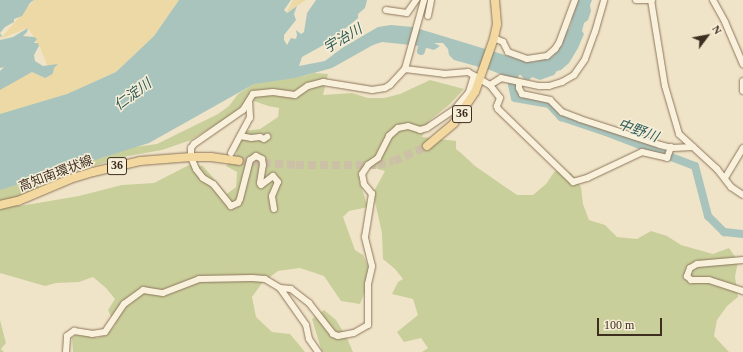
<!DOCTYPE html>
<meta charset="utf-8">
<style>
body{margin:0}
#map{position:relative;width:743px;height:352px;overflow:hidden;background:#f0e4c8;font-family:"Times New Roman","Noto Sans JP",serif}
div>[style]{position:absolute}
.green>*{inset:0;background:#c9cf9b}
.sand>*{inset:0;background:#ecd9a5}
.water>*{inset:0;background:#a9c4bc}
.river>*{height:8px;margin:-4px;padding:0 4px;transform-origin:4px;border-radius:4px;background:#a9c4bc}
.major-tunnel>*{height:8px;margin-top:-4px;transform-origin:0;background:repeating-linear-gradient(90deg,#ccc0a6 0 8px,transparent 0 12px)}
.roads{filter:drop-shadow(0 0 1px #8d765c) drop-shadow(0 0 1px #8d765c)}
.minor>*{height:6px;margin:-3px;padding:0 3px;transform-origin:3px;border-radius:3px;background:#faf1dc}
.major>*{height:8px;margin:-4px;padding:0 4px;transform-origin:4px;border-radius:4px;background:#f3d9a0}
span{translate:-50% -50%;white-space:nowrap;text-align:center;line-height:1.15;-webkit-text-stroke:3px #f7eed8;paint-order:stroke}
.shield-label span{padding:1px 3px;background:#f7eed8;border:1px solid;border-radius:3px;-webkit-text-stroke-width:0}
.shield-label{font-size:12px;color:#3d2e20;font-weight:700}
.street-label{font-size:13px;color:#3d2e20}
.water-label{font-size:14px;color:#2f5d5a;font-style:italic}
.north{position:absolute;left:687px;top:16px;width:40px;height:40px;-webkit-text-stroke:3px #f7eed8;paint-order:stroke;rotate:58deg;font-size:11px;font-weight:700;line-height:16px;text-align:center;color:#3d2e20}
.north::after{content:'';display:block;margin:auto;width:14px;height:18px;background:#3d2e20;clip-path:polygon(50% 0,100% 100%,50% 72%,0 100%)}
.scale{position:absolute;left:597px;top:318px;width:65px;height:18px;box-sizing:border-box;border:2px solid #3d2e20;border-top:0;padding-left:5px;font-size:12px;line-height:14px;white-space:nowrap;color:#3d2e20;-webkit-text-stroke:3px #f7eed8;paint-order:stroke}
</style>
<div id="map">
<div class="green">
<i style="clip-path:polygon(evenodd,314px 73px,328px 74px,323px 95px,352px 93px,368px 98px,384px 98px,400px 94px,430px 80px,464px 89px,449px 105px,429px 121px,422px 137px,456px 141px,456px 149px,461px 153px,475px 166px,517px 195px,533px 195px,546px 184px,555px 171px,571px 173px,581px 187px,583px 204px,589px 220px,605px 225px,617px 237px,637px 239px,651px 231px,667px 236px,681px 245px,713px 254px,729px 248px,738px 261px,735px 277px,738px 297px,727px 306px,717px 320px,714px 336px,729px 352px,422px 352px,428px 348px,421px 338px,404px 342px,397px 332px,418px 315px,413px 299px,392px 294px,398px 282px,403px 279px,395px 269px,383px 259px,382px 233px,373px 193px,385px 171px,371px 167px,359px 180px,368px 207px,349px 211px,343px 217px,355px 250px,363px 255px,372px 274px,360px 304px,341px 301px,324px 276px,300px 268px,278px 271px,262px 283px,252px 297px,256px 317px,272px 332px,290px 334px,305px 352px,73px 352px,72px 338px,82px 331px,97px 338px,107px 334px,115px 325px,108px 310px,115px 299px,106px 288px,93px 277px,79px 282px,56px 283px,45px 286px,0 273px,0 188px,47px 177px,72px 165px,105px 157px,128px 148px,157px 144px,218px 114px,229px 106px,238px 94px,260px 80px,303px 76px,314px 73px,248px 99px,268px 106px,279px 108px,278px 117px,260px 129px,244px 131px,239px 140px,236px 156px,226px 166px,237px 172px,236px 187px,227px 194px,203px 166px,191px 164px,154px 183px,122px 185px,79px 196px,20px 206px,17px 198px,66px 174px,128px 156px,162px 150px,191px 140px,235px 113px,248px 99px)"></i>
<i style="clip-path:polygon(324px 310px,336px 320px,347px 338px,353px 352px,322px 352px,312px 319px)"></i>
<i style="clip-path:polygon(0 320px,6px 343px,1px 349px,4px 352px,0 352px)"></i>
</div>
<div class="sand">
<i style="clip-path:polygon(34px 0,179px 0,154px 36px,116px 72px,67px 94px,0 116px,0 88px,32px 72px,45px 78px,51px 75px,40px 47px,28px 28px,0 39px)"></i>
<i style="clip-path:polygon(293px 0,306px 0,286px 13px)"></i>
</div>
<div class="water">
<i style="clip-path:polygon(0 0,34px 0,30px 3px,22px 16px,14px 19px,14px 22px,5px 27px,0 33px,2px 36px,0 37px)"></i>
<i style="clip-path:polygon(179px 0,291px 0,284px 10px,287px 13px,297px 6px,294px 14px,296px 20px,284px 35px,284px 40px,287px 45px,291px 38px,296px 39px,297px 35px,296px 30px,301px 34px,304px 32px,307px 13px,316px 0,367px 0,365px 8px,358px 14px,358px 18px,329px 42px,302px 57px,299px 66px,325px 61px,342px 48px,378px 27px,391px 25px,413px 27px,525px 61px,533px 62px,541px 60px,552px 57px,561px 46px,565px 30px,569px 29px,572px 20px,570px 16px,574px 12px,575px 0,592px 0,590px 5px,591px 11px,588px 20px,584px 23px,582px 31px,584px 34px,578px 48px,569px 63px,561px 70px,557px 71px,554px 75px,540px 80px,532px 77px,529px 80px,524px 79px,521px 75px,518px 75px,515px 80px,490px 70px,454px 60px,449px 55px,448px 49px,443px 43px,434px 43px,440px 46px,434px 50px,420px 46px,382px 42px,373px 45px,332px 68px,295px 78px,254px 84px,149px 143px,0 190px,0 114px,67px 94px,116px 72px,154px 36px)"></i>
<i style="clip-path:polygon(28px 28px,27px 32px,23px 36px,34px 37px,37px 39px,34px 43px,38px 43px,39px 46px,34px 55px,35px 61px,43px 66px,58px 64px,54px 68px,53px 73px,51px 75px,45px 78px,32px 72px,0 90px,0 71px,4px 67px,0 68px,0 40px,13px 37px)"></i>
</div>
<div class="river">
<i style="left:421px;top:51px;width:11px;rotate:-75deg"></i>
<i style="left:515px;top:74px;width:11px;rotate:105deg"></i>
<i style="left:512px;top:85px;width:13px;rotate:77deg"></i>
<i style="left:515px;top:98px;width:35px;rotate:10deg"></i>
<i style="left:549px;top:104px;width:18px;rotate:47deg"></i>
<i style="left:561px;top:117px;width:47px;rotate:18.4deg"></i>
<i style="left:606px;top:132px;width:95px;rotate:20.9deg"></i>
<i style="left:695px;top:166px;width:52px;rotate:75.4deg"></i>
<i style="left:708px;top:216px;width:23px;rotate:45deg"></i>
<i style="left:724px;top:232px;width:19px;rotate:6deg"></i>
</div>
<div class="major-tunnel">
<i style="left:239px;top:161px;width:57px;rotate:4deg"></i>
<i style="left:296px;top:165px;width:82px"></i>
<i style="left:378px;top:165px;width:16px;rotate:-14deg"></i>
<i style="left:394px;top:161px;width:36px;rotate:-24deg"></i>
</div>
<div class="roads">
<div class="minor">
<i style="left:636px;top:0;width:16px"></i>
<i style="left:651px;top:0;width:87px;rotate:80.8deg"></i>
<i style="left:665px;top:86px;width:50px;rotate:73.7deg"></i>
<i style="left:679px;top:134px;width:52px;rotate:42.6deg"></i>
<i style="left:717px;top:169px;width:23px;rotate:52deg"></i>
<i style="left:731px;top:187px;width:14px;rotate:34deg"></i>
<i style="left:713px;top:0;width:25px;rotate:61deg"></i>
<i style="left:725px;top:22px;width:46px;rotate:66.8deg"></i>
<i style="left:386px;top:10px;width:21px;rotate:8deg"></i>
<i style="left:407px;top:13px;width:16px;rotate:-55deg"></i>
<i style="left:428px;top:16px;width:16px;rotate:-79deg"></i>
<i style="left:494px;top:38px;width:10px;rotate:24deg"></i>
<i style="left:503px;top:42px;width:11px;rotate:63deg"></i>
<i style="left:508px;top:52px;width:20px;rotate:20deg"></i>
<i style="left:527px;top:59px;width:20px;rotate:-9deg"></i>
<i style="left:547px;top:56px;width:11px;rotate:-41deg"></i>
<i style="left:555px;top:49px;width:7px;rotate:-56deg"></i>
<i style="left:559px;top:43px;width:46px;rotate:-69.6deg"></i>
<i style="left:405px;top:69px;width:39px;rotate:7deg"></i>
<i style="left:444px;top:74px;width:24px;rotate:-5deg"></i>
<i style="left:468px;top:72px;width:26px;rotate:31deg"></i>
<i style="left:490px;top:85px;width:16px;rotate:52deg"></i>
<i style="left:500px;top:98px;width:9px;rotate:111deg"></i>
<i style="left:497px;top:106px;width:3px;rotate:72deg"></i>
<i style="left:498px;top:109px;width:105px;rotate:44.2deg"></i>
<i style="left:573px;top:182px;width:15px;rotate:-16deg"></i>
<i style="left:587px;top:178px;width:61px;rotate:-25.3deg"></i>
<i style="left:642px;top:152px;width:26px;rotate:13deg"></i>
<i style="left:667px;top:158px;width:12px;rotate:-70deg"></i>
<i style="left:743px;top:81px;width:10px;rotate:90deg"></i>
<i style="left:519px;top:83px;width:5px;rotate:90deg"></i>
<i style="left:519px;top:88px;width:7px;rotate:63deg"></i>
<i style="left:522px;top:94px;width:29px;rotate:12deg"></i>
<i style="left:550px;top:100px;width:17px;rotate:45deg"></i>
<i style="left:562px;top:112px;width:19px;rotate:21deg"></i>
<i style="left:580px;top:119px;width:84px;rotate:18deg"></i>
<i style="left:660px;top:145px;width:12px;rotate:14deg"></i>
<i style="left:672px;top:148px;width:21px;rotate:-3deg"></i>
<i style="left:490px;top:85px;width:13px;rotate:-32deg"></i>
<i style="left:501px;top:78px;width:40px;rotate:12deg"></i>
<i style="left:540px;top:86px;width:9px"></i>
<i style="left:549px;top:86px;width:14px;rotate:-17deg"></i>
<i style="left:562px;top:82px;width:14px;rotate:-30deg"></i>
<i style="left:574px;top:75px;width:19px;rotate:-55deg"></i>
<i style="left:585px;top:59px;width:29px;rotate:-70deg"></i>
<i style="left:595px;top:32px;width:33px;rotate:-74deg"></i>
<i style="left:240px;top:136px;width:11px;rotate:10deg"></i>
<i style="left:251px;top:138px;width:9px;rotate:-6deg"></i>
<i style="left:260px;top:137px;width:4px;rotate:27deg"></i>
<i style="left:264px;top:139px;width:4px;rotate:-34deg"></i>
<i style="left:231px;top:153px;width:40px;rotate:-62deg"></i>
<i style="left:250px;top:118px;width:17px;rotate:-93deg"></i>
<i style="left:725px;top:178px;width:35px;rotate:-59deg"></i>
<i style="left:274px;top:209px;width:13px;rotate:-99deg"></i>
<i style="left:272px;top:196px;width:15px;rotate:-67deg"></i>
<i style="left:278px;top:182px;width:8px;rotate:-130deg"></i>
<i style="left:273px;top:176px;width:15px;rotate:143deg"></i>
<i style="left:261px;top:185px;width:2px;rotate:-117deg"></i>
<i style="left:260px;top:183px;width:18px;rotate:-81deg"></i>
<i style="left:263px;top:165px;width:6px;rotate:-99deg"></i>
<i style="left:262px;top:159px;width:7px;rotate:-153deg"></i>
<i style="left:256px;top:156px;width:7px;rotate:146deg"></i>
<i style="left:250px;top:160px;width:40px;rotate:104.4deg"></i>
<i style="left:240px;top:199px;width:4px;rotate:117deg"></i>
<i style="left:238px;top:203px;width:8px;rotate:157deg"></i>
<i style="left:231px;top:206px;width:28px;rotate:-129deg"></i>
<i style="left:213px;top:184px;width:12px;rotate:-149deg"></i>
<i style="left:203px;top:178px;width:11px;rotate:-128deg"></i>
<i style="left:196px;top:169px;width:13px;rotate:-113deg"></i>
<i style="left:191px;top:157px;width:9px;rotate:-90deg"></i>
<i style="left:191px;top:148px;width:5px;rotate:-53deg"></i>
<i style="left:194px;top:144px;width:60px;rotate:-34.8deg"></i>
<i style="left:243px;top:110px;width:19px;rotate:-58deg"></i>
<i style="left:253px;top:94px;width:20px;rotate:-6deg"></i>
<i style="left:273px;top:92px;width:22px;rotate:8deg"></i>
<i style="left:295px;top:95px;width:16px;rotate:-35deg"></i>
<i style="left:308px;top:86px;width:16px;rotate:-15deg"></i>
<i style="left:323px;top:82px;width:50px;rotate:9.3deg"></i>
<i style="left:372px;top:90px;width:13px;rotate:-9deg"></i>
<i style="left:385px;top:88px;width:6px;rotate:-31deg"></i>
<i style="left:390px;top:85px;width:22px;rotate:-47deg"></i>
<i style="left:405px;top:69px;width:72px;rotate:-74.6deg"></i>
<i style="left:743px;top:260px;width:46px;rotate:175deg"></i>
<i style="left:697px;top:264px;width:8px;rotate:150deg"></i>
<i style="left:690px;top:268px;width:9px;rotate:111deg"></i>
<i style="left:687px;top:276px;width:6px;rotate:45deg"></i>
<i style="left:691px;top:280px;width:18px"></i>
<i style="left:709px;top:280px;width:36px;rotate:18deg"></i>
<i style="left:280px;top:288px;width:11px;rotate:5deg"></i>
<i style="left:291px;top:289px;width:23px;rotate:38deg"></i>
<i style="left:309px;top:303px;width:39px;rotate:52deg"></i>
<i style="left:333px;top:334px;width:5px;rotate:22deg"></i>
<i style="left:338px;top:336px;width:16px;rotate:-11deg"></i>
<i style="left:354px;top:333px;width:16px;rotate:-30deg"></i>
<i style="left:368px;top:325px;width:41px;rotate:-90deg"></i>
<i style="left:368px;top:284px;width:18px;rotate:-77deg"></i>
<i style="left:372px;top:266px;width:30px;rotate:-104deg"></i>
<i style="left:365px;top:237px;width:44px;rotate:-80.8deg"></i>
<i style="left:372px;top:194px;width:13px;rotate:-129deg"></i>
<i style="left:364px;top:184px;width:10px;rotate:-101deg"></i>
<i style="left:362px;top:174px;width:11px;rotate:-56deg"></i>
<i style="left:368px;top:165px;width:12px;rotate:-35deg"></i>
<i style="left:378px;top:158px;width:25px;rotate:-63deg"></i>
<i style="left:389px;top:136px;width:12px;rotate:-42deg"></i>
<i style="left:398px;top:128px;width:10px;rotate:-11deg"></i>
<i style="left:408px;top:126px;width:13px;rotate:18deg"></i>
<i style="left:420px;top:130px;width:7px;rotate:-16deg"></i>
<i style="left:427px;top:128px;width:32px;rotate:-34deg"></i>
<i style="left:454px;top:110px;width:23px;rotate:-50deg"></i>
<i style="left:469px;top:92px;width:17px;rotate:-73deg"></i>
<i style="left:66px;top:352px;width:16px;rotate:-86deg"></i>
<i style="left:67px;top:336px;width:9px;rotate:-36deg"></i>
<i style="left:74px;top:331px;width:18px;rotate:9deg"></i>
<i style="left:92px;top:334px;width:13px;rotate:-9deg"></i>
<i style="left:105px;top:332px;width:34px;rotate:-56deg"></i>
<i style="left:124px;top:304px;width:24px;rotate:-36deg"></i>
<i style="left:143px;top:290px;width:20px;rotate:9deg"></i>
<i style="left:163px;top:293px;width:39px;rotate:-21deg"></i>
<i style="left:199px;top:279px;width:53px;rotate:-1.1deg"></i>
<i style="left:252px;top:278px;width:13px;rotate:4deg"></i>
<i style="left:265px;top:279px;width:17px;rotate:31deg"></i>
<i style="left:280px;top:288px;width:45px;rotate:54.9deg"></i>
<i style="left:306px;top:325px;width:14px;rotate:78deg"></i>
<i style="left:309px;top:339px;width:16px;rotate:55deg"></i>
</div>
<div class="major">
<i style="left:427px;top:146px;width:35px;rotate:-40deg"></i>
<i style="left:454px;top:123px;width:37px;rotate:-56deg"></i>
<i style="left:475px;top:92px;width:57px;rotate:-70.6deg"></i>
<i style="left:494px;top:38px;width:14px;rotate:-78deg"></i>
<i style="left:497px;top:24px;width:24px;rotate:-95deg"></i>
<i style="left:0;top:205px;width:18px;rotate:-13deg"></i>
<i style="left:18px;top:201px;width:56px;rotate:-22.9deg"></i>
<i style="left:70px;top:179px;width:24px;rotate:-17deg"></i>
<i style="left:93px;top:172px;width:48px;rotate:-13.2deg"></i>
<i style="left:140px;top:161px;width:51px;rotate:-4.5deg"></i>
<i style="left:191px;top:157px;width:20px"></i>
<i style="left:211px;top:157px;width:28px;rotate:8deg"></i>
</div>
</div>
<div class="shield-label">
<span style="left:462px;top:114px">36</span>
<span style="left:117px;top:166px">36</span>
</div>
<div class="street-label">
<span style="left:56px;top:174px;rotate:-21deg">高知南環状線</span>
</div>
<div class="water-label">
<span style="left:343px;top:39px;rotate:-31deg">宇治川</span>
<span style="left:133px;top:95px;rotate:-37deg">仁淀川</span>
<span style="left:638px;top:131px;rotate:20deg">中野川</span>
</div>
<div class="north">N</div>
<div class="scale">100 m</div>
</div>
